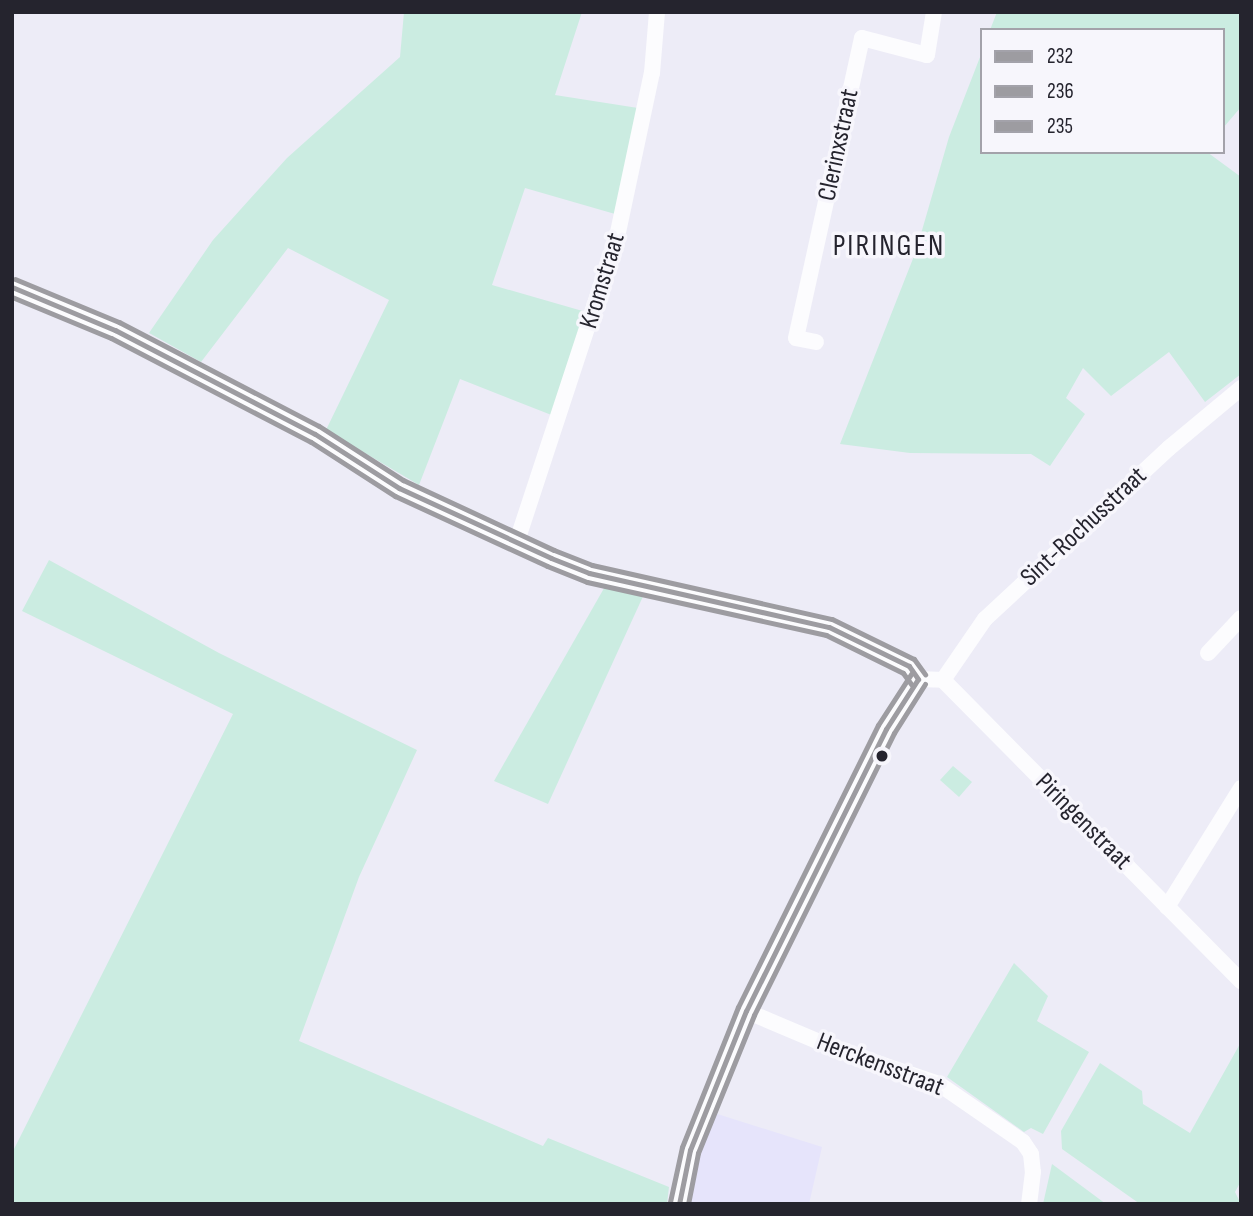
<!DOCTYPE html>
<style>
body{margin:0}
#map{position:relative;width:1253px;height:1216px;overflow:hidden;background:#edecf7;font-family:"Sofia Sans Condensed",sans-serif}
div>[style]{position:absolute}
.built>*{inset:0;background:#e6e4fb}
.green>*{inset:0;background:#cbece1}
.minor>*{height:16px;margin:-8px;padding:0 8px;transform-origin:8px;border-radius:8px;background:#fcfcfe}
.bus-1>*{height:5px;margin:-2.5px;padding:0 2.5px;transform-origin:2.5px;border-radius:2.5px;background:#9d9ca1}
.bus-2>*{height:5px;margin:-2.5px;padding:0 2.5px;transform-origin:2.5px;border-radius:2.5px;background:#9d9ca1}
.bus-3>*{height:5px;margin:-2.5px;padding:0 2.5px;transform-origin:2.5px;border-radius:2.5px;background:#9d9ca1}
.dots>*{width:19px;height:19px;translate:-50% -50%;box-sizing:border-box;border:4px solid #f7f6fc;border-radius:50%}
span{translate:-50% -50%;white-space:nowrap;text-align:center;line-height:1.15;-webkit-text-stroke:7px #f7f6fc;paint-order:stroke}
.street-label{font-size:26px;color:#25242e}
.quarter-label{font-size:30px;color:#25242e;letter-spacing:2px}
.frame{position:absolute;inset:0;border:14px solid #25242e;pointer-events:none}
.legend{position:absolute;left:980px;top:28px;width:245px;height:126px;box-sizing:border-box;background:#f7f6fc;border:2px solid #a3a2aa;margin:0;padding:9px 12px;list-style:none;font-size:21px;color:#25242e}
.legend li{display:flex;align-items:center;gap:14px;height:35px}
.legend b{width:35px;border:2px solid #a3a2aa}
</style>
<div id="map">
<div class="built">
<i style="clip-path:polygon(711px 1112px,822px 1147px,809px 1204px,686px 1204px)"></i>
</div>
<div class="green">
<i style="clip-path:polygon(404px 12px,582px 12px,555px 95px,638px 108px,615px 214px,525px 188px,492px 285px,586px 312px,554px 416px,460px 379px,419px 485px,326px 430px,389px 300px,288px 248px,201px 362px,149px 333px,213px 240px,287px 158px,400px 57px)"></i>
<i style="clip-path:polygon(997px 12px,1241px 12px,1241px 107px,1223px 128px,1223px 30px,990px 30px)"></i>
<i style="clip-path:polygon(982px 52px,982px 152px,1207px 152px,1241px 177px,1241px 374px,1205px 402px,1169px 352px,1111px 396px,1083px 368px,1066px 398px,1085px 414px,1050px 466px,1031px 454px,910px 453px,840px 444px,916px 251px,949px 137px)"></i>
<i style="clip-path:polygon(49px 560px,219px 653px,417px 750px,359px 877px,299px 1041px,543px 1146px,548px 1138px,669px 1187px,667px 1204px,12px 1204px,12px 1153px,233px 714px,22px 611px)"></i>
<i style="clip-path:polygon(607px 583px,645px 592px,548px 804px,494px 781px)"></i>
<i style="clip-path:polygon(953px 766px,972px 782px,959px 797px,940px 780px)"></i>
<i style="clip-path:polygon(1014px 963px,1048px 996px,1037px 1021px,1089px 1052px,1043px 1134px,1031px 1128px,1024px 1132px,947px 1077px)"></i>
<i style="clip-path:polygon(1241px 1042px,1241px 1181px,1235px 1192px,1241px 1204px,1140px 1204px,1062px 1149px,1061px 1131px,1100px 1063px,1142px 1091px,1143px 1104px,1190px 1133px)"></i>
<i style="clip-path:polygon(1052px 1164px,1106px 1204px,1043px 1204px)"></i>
</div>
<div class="minor">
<i style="left:12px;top:287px;width:112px;rotate:22.7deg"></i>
<i style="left:115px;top:330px;width:225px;rotate:27.5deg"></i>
<i style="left:315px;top:434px;width:100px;rotate:32.7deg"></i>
<i style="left:399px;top:488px;width:167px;rotate:24.7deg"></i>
<i style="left:551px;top:558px;width:41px;rotate:21.5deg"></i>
<i style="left:589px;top:573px;width:246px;rotate:12.7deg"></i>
<i style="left:829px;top:627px;width:89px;rotate:26deg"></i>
<i style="left:909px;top:666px;width:16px;rotate:55deg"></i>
<i style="left:816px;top:342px;width:20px;rotate:-169deg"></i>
<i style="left:796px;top:338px;width:307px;rotate:-77.6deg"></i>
<i style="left:862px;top:38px;width:67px;rotate:14.7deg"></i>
<i style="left:927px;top:55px;width:44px;rotate:-80.8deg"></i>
<i style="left:517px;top:541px;width:320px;rotate:-71.8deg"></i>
<i style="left:617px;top:237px;width:168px;rotate:-78deg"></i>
<i style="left:652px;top:73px;width:61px;rotate:-85.3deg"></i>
<i style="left:1208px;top:653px;width:48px;rotate:-46.7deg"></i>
<i style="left:918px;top:679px;width:25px;rotate:2deg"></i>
<i style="left:943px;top:680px;width:424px;rotate:45.3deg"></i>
<i style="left:943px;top:680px;width:74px;rotate:-55.5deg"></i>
<i style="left:985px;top:619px;width:251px;rotate:-42.9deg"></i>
<i style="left:1169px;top:448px;width:94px;rotate:-39.8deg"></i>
<i style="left:1167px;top:907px;width:140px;rotate:-58.1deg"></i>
<i style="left:746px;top:1011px;width:98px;rotate:22.9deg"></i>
<i style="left:836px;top:1049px;width:109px;rotate:18.8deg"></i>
<i style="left:939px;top:1084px;width:102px;rotate:34.6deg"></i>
<i style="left:1023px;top:1142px;width:14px;rotate:56deg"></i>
<i style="left:1031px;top:1154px;width:18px;rotate:84deg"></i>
<i style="left:1033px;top:1172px;width:32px;rotate:97deg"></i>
<i style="left:679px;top:1204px;width:55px;rotate:-78.5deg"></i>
<i style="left:690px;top:1150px;width:150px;rotate:-68.1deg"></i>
<i style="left:746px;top:1011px;width:315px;rotate:-63.6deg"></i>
<i style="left:886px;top:729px;width:59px;rotate:-57.4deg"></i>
</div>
<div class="bus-1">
<i style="left:12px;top:287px;width:112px;rotate:22.7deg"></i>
<i style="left:115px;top:330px;width:225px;rotate:27.5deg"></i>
<i style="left:315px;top:434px;width:100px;rotate:32.7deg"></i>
<i style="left:399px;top:488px;width:167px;rotate:24.7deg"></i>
<i style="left:551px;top:558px;width:41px;rotate:21.5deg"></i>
<i style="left:589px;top:573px;width:246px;rotate:12.7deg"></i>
<i style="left:829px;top:627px;width:89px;rotate:26deg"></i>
<i style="left:909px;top:666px;width:16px;rotate:55deg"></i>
<i style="left:679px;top:1204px;width:55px;rotate:-78.5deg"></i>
<i style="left:690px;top:1150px;width:150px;rotate:-68.1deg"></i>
<i style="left:746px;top:1011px;width:315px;rotate:-63.6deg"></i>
<i style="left:886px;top:729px;width:59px;rotate:-57.4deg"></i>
</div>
<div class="bus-2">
<i style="left:12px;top:297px;width:107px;rotate:22.5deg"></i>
<i style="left:111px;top:338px;width:225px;rotate:27.5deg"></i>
<i style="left:311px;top:442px;width:100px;rotate:32.7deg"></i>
<i style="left:395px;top:496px;width:167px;rotate:24.7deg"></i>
<i style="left:547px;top:566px;width:43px;rotate:21.8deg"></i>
<i style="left:587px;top:582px;width:245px;rotate:12.5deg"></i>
<i style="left:826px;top:635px;width:86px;rotate:26.3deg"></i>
<i style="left:903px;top:673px;width:14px;rotate:54deg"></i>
<i style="left:688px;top:1204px;width:52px;rotate:-78.9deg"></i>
<i style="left:698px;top:1153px;width:149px;rotate:-67.9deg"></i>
<i style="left:754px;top:1015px;width:315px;rotate:-63.6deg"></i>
<i style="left:894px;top:733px;width:58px;rotate:-57.7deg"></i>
</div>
<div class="bus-3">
<i style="left:15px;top:279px;width:113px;rotate:22.5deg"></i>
<i style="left:119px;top:322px;width:225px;rotate:27.5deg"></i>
<i style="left:319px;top:426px;width:100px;rotate:32.7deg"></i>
<i style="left:403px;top:480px;width:166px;rotate:24.9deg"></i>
<i style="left:554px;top:550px;width:41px;rotate:21.5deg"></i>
<i style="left:592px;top:565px;width:246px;rotate:12.7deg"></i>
<i style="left:832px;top:619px;width:91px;rotate:26deg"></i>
<i style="left:914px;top:659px;width:19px;rotate:54deg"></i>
<i style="left:670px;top:1202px;width:56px;rotate:-77.7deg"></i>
<i style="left:682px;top:1147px;width:151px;rotate:-68.2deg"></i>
<i style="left:738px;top:1007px;width:315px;rotate:-63.6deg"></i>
<i style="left:878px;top:725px;width:61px;rotate:-57.1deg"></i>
</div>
<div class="dots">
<i style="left:882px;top:756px;background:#25242e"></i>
</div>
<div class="street-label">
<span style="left:839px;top:145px;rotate:-78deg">Clerinxstraat</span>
<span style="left:603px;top:281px;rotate:-73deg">Kromstraat</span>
<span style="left:1084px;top:527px;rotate:-43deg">Sint-Rochusstraat</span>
<span style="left:1083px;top:822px;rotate:45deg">Piringenstraat</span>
<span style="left:880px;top:1065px;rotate:21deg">Herckensstraat</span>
</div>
<div class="quarter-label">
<span style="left:889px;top:246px">PIRINGEN</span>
</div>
<div class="frame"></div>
<ul class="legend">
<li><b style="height:9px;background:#9d9ca1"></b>232</li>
<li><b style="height:9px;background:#9d9ca1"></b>236</li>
<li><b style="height:9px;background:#9d9ca1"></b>235</li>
</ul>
</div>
